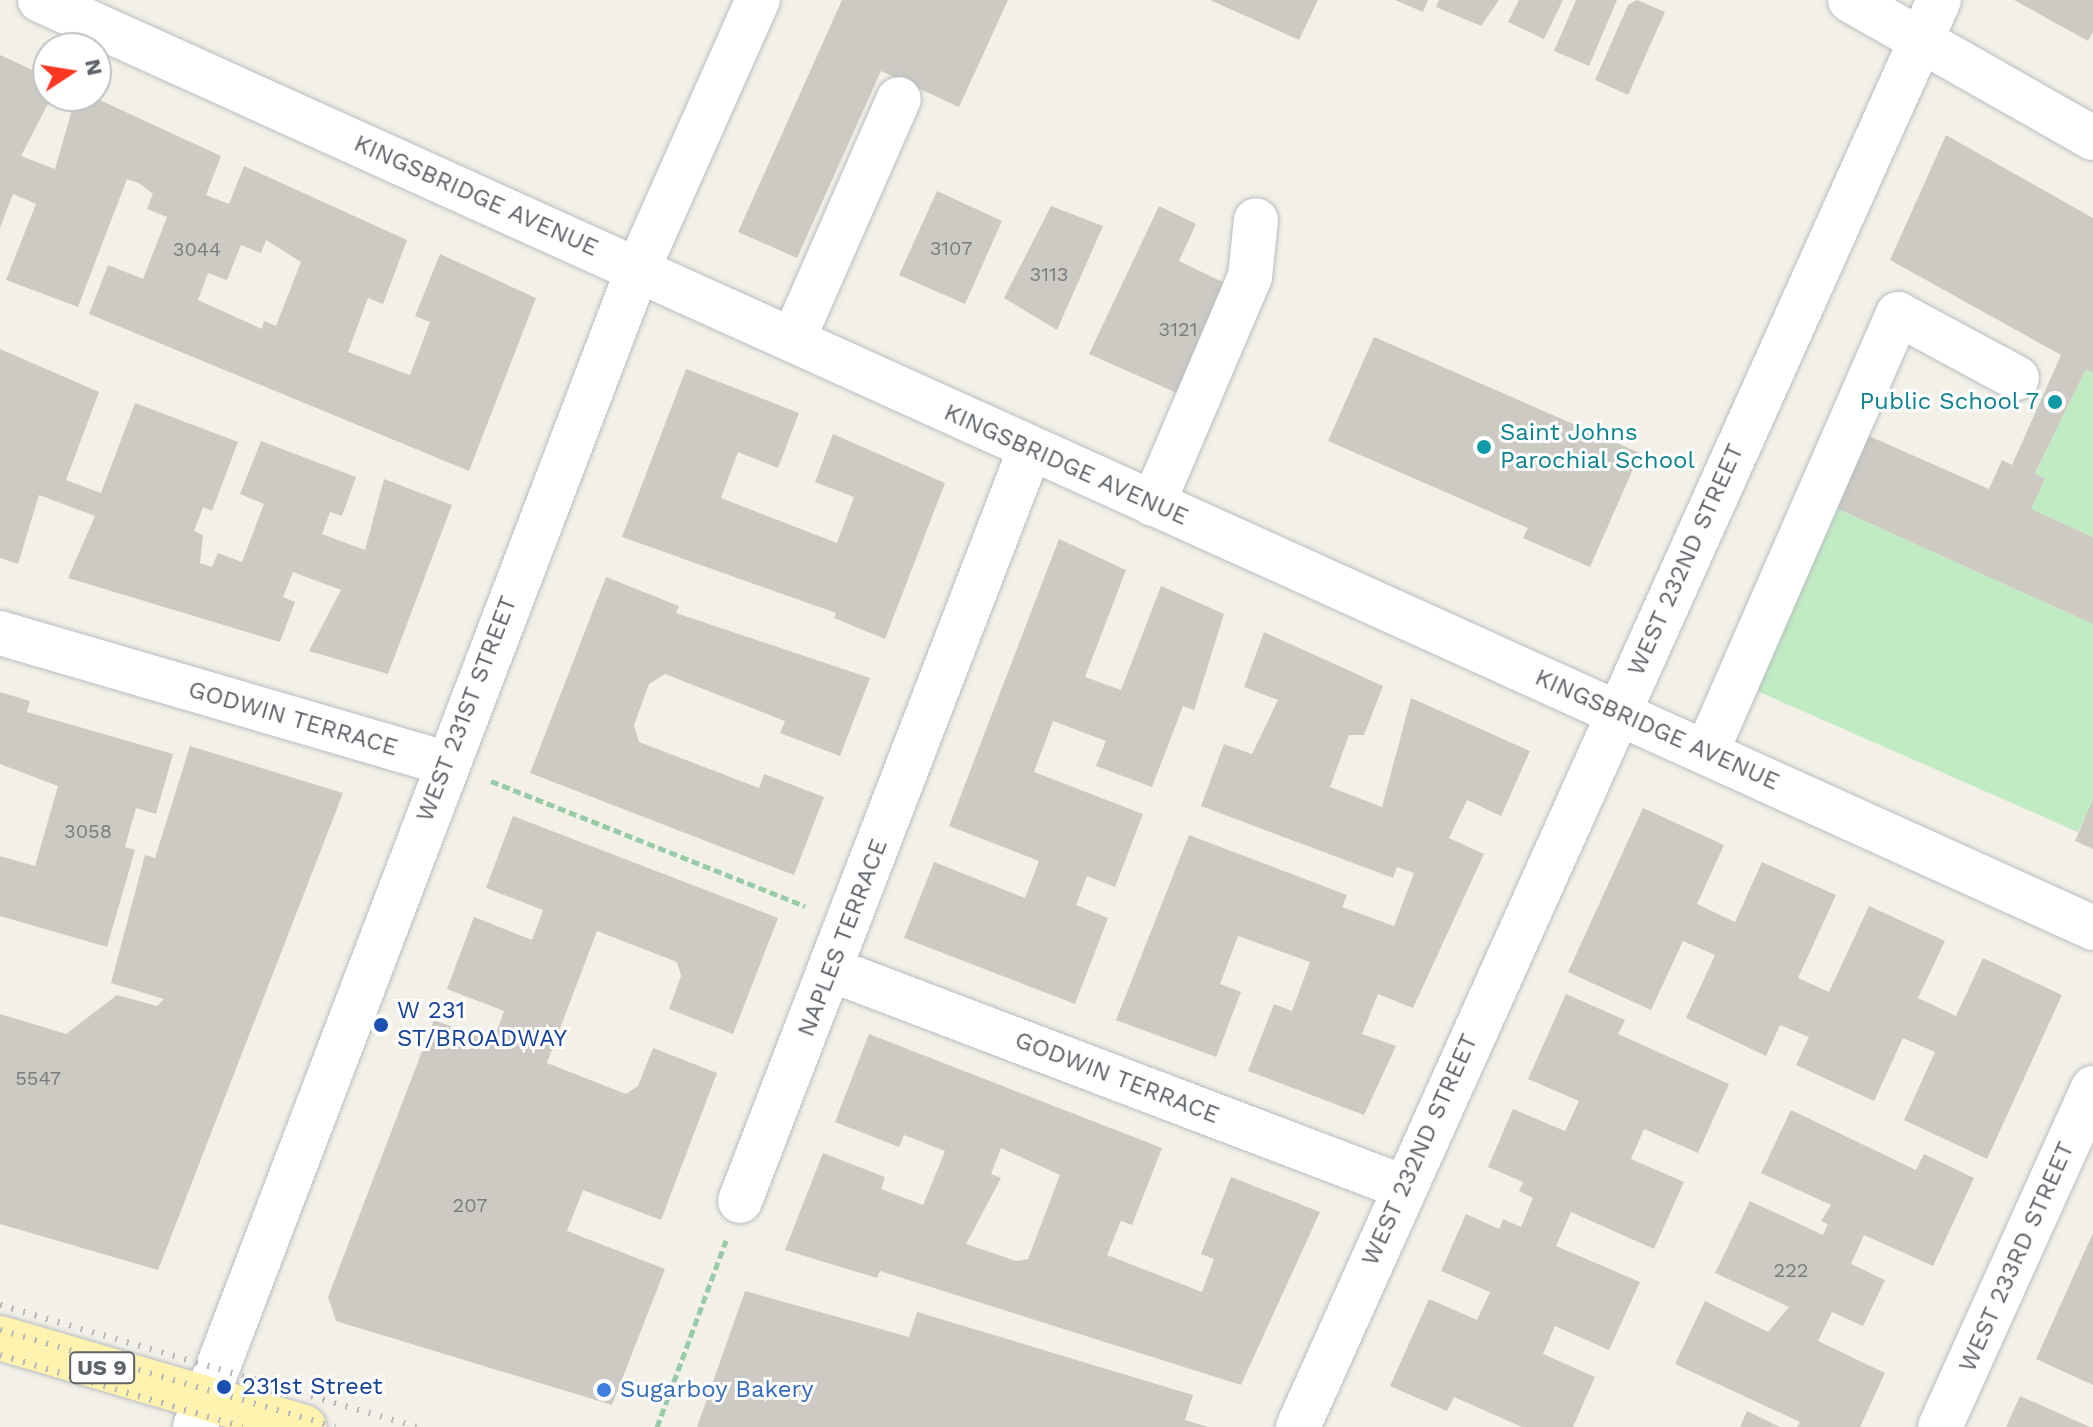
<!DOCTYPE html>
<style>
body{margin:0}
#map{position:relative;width:2093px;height:1427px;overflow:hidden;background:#f2f0e7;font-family:"Work Sans",sans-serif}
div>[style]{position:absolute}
.green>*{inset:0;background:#c1ebc2}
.building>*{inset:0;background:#cdcac4}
.path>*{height:5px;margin-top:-2.5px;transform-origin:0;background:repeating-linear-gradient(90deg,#98cba7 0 8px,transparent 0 12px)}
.roads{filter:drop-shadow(0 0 2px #b9bdc1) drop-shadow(0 0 2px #b9bdc1)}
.minor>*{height:44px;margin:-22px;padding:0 22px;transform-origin:22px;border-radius:22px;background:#fff}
.major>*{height:44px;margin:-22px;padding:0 22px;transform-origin:22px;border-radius:22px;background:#fff3af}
.rail>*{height:6px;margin-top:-3px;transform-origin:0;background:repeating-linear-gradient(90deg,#b8b9ba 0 2px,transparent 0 12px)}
.dots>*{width:22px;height:22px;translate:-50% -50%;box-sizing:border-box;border:4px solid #fff;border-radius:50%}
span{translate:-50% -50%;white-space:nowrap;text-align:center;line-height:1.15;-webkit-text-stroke:6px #fff;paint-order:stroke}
.number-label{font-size:20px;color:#7a7d80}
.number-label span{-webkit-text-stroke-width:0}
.shield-label span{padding:2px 6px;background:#fff;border:2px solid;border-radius:6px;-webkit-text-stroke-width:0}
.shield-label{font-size:22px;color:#5e6369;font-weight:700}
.street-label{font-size:24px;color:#5e6369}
.culture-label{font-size:24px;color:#0d838f}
.right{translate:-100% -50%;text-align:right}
.left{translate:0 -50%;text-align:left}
.transit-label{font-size:24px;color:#164399}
.shop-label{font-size:24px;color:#366cbe}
.north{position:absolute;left:32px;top:32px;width:80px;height:80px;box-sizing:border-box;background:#fff;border:2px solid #bfc1c3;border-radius:50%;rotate:78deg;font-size:22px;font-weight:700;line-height:32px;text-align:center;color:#5e6369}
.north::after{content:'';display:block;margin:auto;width:28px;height:36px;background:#fc3623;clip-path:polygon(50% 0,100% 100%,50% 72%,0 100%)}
</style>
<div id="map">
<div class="green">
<i style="clip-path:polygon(2086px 369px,2093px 373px,2093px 537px,2031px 509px,2045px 479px,2035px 473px)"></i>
<i style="clip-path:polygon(1827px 504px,2093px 624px,2093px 800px,2078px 832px,1748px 687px)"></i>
</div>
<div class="building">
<i style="clip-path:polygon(842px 0,1008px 0,959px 107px,881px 71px,797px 258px,738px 232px)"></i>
<i style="clip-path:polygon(1210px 0,1318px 0,1299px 40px)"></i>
<i style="clip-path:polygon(1395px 0,1428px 0,1423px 12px)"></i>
<i style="clip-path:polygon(1439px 0,1499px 0,1481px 26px,1436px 7px)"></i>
<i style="clip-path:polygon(1519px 0,1563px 0,1544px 39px,1508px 22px)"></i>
<i style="clip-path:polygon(1576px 0,1617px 0,1589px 66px,1554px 51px)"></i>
<i style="clip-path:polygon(1637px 0,1665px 12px,1628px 95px,1595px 80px,1628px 5px)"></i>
<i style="clip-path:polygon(2014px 0,2093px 0,2093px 32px,2088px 41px)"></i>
<i style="clip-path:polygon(evenodd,0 55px,48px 77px,52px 96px,21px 156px,55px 169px,76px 96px,91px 96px,221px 156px,206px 195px,229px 204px,244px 166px,407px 240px,383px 304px,368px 298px,348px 352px,410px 375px,430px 322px,415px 316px,440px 254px,536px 298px,469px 471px,89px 314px,108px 265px,143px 279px,167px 217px,147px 209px,153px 194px,139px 183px,127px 179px,78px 307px,6px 280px,36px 204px,13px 194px,0 228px,0 55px,266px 240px,301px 262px,276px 326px,264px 321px,262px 329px,198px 300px,208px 273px,227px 280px,241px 245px,261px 253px,266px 240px)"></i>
<i style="clip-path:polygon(1946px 135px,2093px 218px,2093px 373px,2086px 369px,2035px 473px,2045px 479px,2031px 509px,2093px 537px,2093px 624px,1827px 504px,1860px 432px,1989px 489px,2002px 460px,2012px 465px,2061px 355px,1890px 260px)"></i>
<i style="clip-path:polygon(937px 191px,1002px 221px,965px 304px,899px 275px)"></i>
<i style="clip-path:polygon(1051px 206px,1103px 226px,1057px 330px,1004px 298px)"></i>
<i style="clip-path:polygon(1159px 206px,1196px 224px,1179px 261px,1231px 286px,1179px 394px,1089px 354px)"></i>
<i style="clip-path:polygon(1374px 337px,1640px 453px,1590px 567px,1523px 538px,1528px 528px,1328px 441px)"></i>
<i style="clip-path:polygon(0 349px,99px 392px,66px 480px,101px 493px,135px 403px,238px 442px,212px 511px,203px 507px,194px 531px,203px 535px,200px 563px,212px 567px,218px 553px,242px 562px,264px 504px,240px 494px,261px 441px,356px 477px,342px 516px,330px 512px,322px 534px,365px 550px,384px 479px,452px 505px,388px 674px,309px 651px,341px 590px,293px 572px,283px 597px,295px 602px,280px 642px,68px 578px,95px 516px,39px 495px,18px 564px,0 558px)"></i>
<i style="clip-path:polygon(686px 369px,799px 413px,778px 468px,738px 452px,721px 498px,837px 543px,854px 497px,815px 482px,833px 434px,945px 483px,885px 639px,834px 618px,836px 613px,622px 537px)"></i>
<i style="clip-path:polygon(1059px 539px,1126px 570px,1085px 677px,1121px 690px,1161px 586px,1224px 614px,1194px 710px,1183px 706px,1152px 787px,1096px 766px,1106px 741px,1053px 721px,1034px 772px,1143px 814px,1115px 887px,1087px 876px,1076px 905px,1108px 918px,1075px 1004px,904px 938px,934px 862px,1025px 898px,1039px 861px,949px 826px)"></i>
<i style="clip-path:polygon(606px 577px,679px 606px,676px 613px,870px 678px,840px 756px,780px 733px,785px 721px,665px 674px,649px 684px,634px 725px,639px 742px,759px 788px,764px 774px,824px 797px,794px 875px,530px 773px)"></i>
<i style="clip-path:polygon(1264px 632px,1383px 686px,1364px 735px,1349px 735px,1330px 787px,1382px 807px,1411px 698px,1530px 751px,1501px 816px,1467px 800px,1449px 838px,1484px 854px,1413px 1008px,1378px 994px,1362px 1034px,1396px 1046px,1364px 1115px,1248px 1071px,1274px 1004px,1292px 1011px,1310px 962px,1238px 936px,1220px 984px,1241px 992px,1216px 1057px,1116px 1020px,1189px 835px,1347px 895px,1342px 907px,1394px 926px,1414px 873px,1397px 867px,1393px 878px,1201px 806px,1224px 744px,1252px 754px,1278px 700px,1244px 687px)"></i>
<i style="clip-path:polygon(0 692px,30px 701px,27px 712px,173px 754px,156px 814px,136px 808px,125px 847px,135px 850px,107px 947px,0 916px,0 856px,35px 866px,58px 786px,0 764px)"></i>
<i style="clip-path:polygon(190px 746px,343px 793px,158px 1270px,0 1224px,0 1014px,66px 1034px,117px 995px,157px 1006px,164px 999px,111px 983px,145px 855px,155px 858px)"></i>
<i style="clip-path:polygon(2093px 799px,2093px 849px,2075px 841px)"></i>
<i style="clip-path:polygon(1643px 808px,1724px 845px,1697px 904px,1735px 922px,1762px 862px,1836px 895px,1798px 978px,1829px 992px,1869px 906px,1945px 941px,1918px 998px,1956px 1016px,1983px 958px,2062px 995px,1987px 1159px,1904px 1120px,1935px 1052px,1903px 1038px,1874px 1101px,1796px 1065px,1809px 1037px,1780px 1025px,1766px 1056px,1686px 1018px,1715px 955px,1683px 941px,1651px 1010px,1568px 972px)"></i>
<i style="clip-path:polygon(513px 816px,778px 918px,733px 1034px,669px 1009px,681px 976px,677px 962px,597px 931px,547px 1063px,626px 1094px,638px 1086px,653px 1048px,717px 1073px,661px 1220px,583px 1190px,567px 1231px,665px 1269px,612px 1405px,336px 1321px,328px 1297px,434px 1020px,493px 1042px,504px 1011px,447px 989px,474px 917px,532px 940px,543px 910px,486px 888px)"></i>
<i style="clip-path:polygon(1566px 994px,1625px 1020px,1618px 1034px,1729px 1084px,1698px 1153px,1644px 1129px,1631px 1159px,1684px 1182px,1654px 1249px,1571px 1212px,1556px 1246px,1640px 1282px,1609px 1350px,1555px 1326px,1543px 1354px,1595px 1377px,1573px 1427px,1522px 1427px,1454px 1397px,1447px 1411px,1390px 1386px,1429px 1299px,1477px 1320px,1490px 1292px,1441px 1271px,1466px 1214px,1499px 1229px,1503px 1219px,1521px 1227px,1533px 1198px,1519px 1191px,1523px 1182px,1488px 1167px,1513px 1109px,1565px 1131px,1579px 1101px,1528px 1079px)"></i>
<i style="clip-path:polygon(evenodd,869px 1034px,1162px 1148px,1132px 1225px,1121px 1221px,1107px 1255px,1202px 1292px,1214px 1259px,1201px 1254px,1231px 1177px,1320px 1212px,1241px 1385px,880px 1271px,877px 1278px,785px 1250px,823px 1153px,885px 1177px,881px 1189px,923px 1205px,945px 1151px,904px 1135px,899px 1147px,835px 1122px,869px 1034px,1001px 1148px,1060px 1175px,1028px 1259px,1016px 1261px,966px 1244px,1001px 1178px,991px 1174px,1001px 1148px)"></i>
<i style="clip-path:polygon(1791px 1110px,1916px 1170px,1924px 1154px,1974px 1178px,1933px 1266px,1864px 1235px,1851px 1264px,1885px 1280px,1863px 1326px,1832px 1312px,1818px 1341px,1885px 1373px,1860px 1427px,1797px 1427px,1800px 1422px,1675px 1364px,1705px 1301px,1768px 1332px,1789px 1307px,1715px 1273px,1750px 1201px,1823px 1235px,1828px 1224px,1821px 1221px,1831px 1205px,1761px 1173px)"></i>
<i style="clip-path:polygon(2093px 1233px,2093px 1385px,2036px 1359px)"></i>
<i style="clip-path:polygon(745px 1291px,909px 1337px,917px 1312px,1193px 1395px,1185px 1420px,1208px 1427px,697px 1427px)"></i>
<i style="clip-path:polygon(2020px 1396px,2090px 1427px,2006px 1427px)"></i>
<i style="clip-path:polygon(1747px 1411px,1780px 1427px,1740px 1427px)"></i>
</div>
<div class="path">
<i style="left:491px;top:781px;width:338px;rotate:21.7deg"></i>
<i style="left:657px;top:1427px;width:199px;rotate:-69.7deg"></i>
</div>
<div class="roads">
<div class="minor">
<i style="left:40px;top:0;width:2253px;rotate:24.32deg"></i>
<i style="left:1850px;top:0;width:279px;rotate:29.6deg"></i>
<i style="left:793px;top:340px;width:263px;rotate:-66.3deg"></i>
<i style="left:1153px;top:504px;width:247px;rotate:-66.9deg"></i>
<i style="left:1250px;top:277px;width:57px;rotate:-84deg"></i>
<i style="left:0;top:633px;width:464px;rotate:16.3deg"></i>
<i style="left:1707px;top:751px;width:477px;rotate:-66.4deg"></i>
<i style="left:1898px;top:314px;width:135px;rotate:28.3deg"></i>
<i style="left:832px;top:970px;width:611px;rotate:20.81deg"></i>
<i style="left:740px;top:1201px;width:806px;rotate:-68.91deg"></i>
<i style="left:195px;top:1427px;width:1240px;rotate:-69.07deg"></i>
<i style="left:638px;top:269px;width:295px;rotate:-66deg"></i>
<i style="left:1298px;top:1427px;width:1564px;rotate:-65.81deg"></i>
<i style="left:1940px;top:1427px;width:372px;rotate:-65.7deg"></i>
</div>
<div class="major">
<i style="left:0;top:1338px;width:317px;rotate:16.3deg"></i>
</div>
</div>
<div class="rail">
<i style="left:0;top:1305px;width:434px;rotate:16.3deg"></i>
<i style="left:0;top:1330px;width:349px;rotate:16.1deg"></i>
<i style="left:0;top:1355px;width:253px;rotate:16.5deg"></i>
</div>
<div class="dots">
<i style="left:2055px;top:402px;background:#0f9aa8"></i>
<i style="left:1484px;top:447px;background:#0f9aa8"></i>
<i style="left:381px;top:1025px;background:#1a4fb4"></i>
<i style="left:224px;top:1387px;background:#1a4fb4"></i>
<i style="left:604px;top:1390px;background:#3f7fe0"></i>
</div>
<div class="number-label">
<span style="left:951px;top:248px">3107</span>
<span style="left:197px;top:249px">3044</span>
<span style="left:1049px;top:274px">3113</span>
<span style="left:1178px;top:329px">3121</span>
<span style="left:88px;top:831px">3058</span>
<span style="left:38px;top:1078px">5547</span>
<span style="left:470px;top:1205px">207</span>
<span style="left:1791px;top:1270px">222</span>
</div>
<div class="shield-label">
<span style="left:102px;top:1368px">US 9</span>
</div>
<div class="street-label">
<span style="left:476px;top:196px;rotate:24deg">KINGSBRIDGE AVENUE</span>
<span style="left:1066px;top:465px;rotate:24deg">KINGSBRIDGE AVENUE</span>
<span style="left:1686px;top:560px;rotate:-66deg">WEST 232ND STREET</span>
<span style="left:467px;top:709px;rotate:-69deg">WEST 231ST STREET</span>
<span style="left:293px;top:719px;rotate:16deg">GODWIN TERRACE</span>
<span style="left:1657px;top:730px;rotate:24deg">KINGSBRIDGE AVENUE</span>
<span style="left:843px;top:938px;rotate:-69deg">NAPLES TERRACE</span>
<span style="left:1117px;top:1078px;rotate:21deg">GODWIN TERRACE</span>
<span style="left:1420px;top:1150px;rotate:-66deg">WEST 232ND STREET</span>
<span style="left:2017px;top:1257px;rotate:-66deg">WEST 233RD STREET</span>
</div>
<div class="culture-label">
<span class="right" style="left:2039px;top:402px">Public School 7</span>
<span class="left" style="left:1500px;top:447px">Saint Johns<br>Parochial School</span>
</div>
<div class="transit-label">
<span class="left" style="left:397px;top:1025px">W 231<br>ST/BROADWAY</span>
<span class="left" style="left:242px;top:1387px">231st Street</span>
</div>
<div class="shop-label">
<span class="left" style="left:620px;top:1390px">Sugarboy Bakery</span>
</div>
<div class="north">N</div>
</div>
